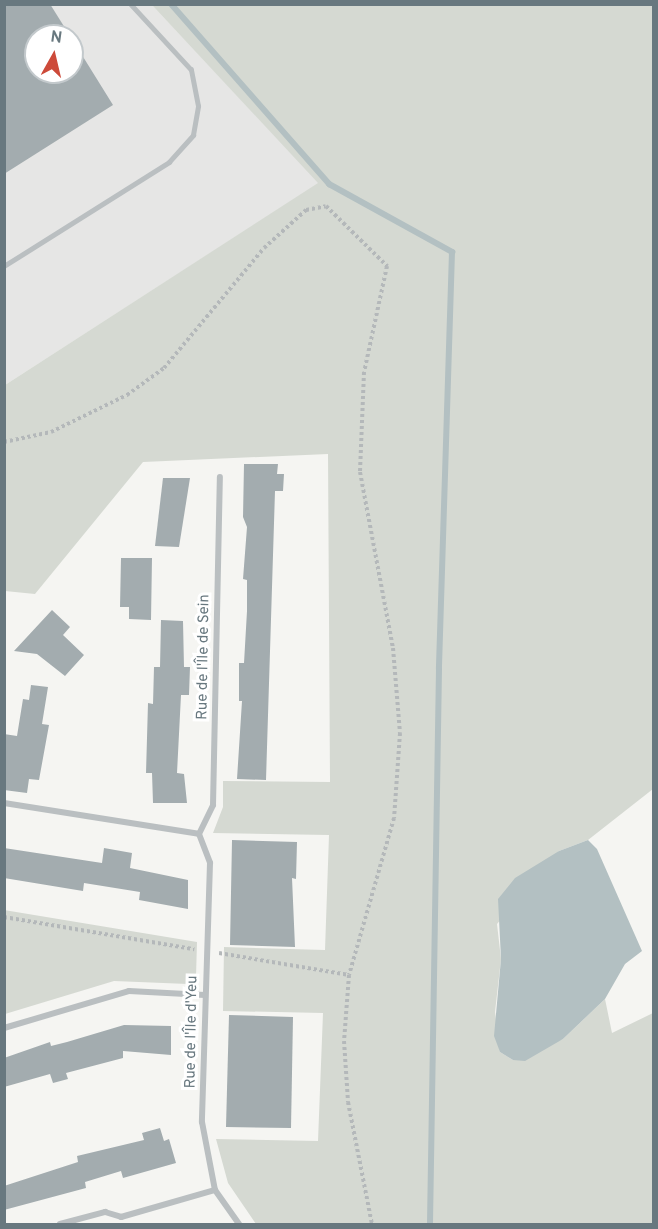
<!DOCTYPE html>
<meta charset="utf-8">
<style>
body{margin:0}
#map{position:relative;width:658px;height:1229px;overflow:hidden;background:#f5f5f2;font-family:Overpass,sans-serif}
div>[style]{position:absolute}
.built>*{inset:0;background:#e6e6e5}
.green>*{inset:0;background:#d5d9d2}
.water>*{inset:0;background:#b3c0c2}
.stream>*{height:6px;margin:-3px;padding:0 3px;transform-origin:3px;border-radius:3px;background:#b3c0c2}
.building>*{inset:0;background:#a3acaf}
.path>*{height:4px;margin-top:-2px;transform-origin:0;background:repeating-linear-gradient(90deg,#b4b8ba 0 3px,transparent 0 6px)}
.lane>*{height:4.5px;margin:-2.25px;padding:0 2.25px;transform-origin:2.25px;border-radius:2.25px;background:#babfc1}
.street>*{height:6px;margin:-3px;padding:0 3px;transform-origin:3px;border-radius:3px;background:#babfc1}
span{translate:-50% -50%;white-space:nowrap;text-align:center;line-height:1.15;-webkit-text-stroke:6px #fff;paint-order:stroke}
.street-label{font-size:15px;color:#68787f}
.frame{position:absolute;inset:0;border:6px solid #68787f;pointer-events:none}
.north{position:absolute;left:24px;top:24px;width:60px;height:60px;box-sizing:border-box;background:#fff;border:2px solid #c3c9cc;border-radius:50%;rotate:8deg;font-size:16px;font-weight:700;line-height:24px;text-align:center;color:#68787f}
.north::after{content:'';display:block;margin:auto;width:21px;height:27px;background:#cd4a3a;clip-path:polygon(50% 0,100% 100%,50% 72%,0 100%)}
</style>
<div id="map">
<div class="built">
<i style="clip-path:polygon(evenodd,5px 5px,152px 5px,319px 183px,5px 385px,5px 5px,36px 36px,72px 36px,72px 72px,36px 72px,36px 36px)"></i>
</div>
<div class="green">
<i style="clip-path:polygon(152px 5px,653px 5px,653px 789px,588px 840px,559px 851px,497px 924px,501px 959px,495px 1012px,500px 1052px,513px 1060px,563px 1039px,605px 999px,612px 1033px,653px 1013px,653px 1224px,256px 1224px,228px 1183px,216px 1139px,318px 1141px,323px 1013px,223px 1011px,224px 947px,325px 950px,329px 835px,213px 833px,223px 807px,223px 781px,330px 782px,328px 454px,143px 462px,35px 594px,5px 591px,5px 385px,318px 183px)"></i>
<i style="clip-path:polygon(4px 910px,197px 942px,196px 977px,188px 984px,114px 981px,5px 1014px)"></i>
</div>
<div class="water">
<i style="clip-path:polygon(588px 840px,597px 849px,642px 951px,625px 964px,605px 999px,563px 1039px,525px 1061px,513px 1060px,500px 1052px,494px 1036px,501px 959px,498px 899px,515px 878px,559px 851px)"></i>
</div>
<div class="stream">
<i style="left:171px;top:4px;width:240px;rotate:48.7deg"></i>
<i style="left:329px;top:184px;width:141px;rotate:28.9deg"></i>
<i style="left:452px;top:252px;width:417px;rotate:91.8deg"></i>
<i style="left:439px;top:669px;width:555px;rotate:90.93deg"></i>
</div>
<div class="building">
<i style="clip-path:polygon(4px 4px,50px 4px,70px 36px,36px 36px,36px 72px,72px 72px,72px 39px,113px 105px,4px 174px)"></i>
<i style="clip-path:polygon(244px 464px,278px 464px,277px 474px,284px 474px,283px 491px,275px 491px,266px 780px,237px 779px,242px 701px,239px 701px,239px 663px,244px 663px,247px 611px,247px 580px,243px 579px,247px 527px,243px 517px)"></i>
<i style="clip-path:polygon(163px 478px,190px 478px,179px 547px,155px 546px)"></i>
<i style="clip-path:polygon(121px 558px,152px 558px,151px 620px,129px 619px,129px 607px,120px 607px)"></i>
<i style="clip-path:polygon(52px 610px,70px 627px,63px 635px,84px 655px,65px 676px,37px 654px,14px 651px)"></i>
<i style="clip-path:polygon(161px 620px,183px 621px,184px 667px,190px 667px,189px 695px,181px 695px,177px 773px,184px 774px,187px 803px,153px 803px,152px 773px,146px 773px,148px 703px,153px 704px,154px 667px,160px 667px)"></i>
<i style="clip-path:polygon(31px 685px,48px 687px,42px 724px,49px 725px,39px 780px,29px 779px,27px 793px,4px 790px,4px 734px,17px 736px,23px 699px,29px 700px)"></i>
<i style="clip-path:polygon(232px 840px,297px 842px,296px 879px,292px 878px,295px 947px,230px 945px)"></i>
<i style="clip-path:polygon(4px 848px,102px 863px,104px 848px,132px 853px,130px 868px,188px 880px,188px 909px,139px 900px,140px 892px,84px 883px,83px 891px,4px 878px)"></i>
<i style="clip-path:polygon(229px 1015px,293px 1017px,291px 1128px,226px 1127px)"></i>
<i style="clip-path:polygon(124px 1025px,171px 1026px,171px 1055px,123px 1051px,123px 1058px,66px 1073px,68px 1079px,53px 1083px,50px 1074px,4px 1087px,4px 1058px,50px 1042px,51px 1046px,67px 1042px)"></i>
<i style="clip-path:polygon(160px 1128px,164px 1141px,169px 1139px,176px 1163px,123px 1178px,121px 1171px,85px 1182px,86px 1188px,4px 1210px,4px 1186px,78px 1162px,77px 1156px,144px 1140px,142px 1133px)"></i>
</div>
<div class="path">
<i style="left:4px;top:442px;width:48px;rotate:-12deg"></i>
<i style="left:51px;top:432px;width:85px;rotate:-26deg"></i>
<i style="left:127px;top:395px;width:46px;rotate:-36.1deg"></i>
<i style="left:164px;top:368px;width:156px;rotate:-50.2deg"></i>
<i style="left:264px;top:248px;width:57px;rotate:-42.1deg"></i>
<i style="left:306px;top:210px;width:20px;rotate:-11deg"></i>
<i style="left:326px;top:206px;width:86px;rotate:44.5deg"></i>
<i style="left:387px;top:266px;width:108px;rotate:102.2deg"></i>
<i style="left:364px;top:372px;width:100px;rotate:92.3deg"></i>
<i style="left:360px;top:472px;width:179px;rotate:79.4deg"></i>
<i style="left:393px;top:648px;width:85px;rotate:85.3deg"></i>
<i style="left:400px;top:733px;width:85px;rotate:94deg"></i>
<i style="left:394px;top:818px;width:163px;rotate:106deg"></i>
<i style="left:349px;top:975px;width:66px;rotate:94.3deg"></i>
<i style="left:344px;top:1041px;width:61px;rotate:86.2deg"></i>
<i style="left:348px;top:1102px;width:124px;rotate:78.9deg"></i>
<i style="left:4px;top:917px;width:193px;rotate:9.6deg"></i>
<i style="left:219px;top:953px;width:132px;rotate:9.6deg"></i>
</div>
<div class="lane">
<i style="left:4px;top:266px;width:195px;rotate:-32.2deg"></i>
<i style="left:169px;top:162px;width:36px;rotate:-48deg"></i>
<i style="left:193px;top:135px;width:29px;rotate:-80deg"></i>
<i style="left:198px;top:106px;width:37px;rotate:-101deg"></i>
<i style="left:191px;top:70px;width:90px;rotate:-132.7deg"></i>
</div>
<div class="street">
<i style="left:4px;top:803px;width:197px;rotate:9deg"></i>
<i style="left:199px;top:834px;width:31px;rotate:69deg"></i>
<i style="left:210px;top:863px;width:259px;rotate:91.8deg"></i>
<i style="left:202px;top:1122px;width:69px;rotate:79.2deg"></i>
<i style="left:215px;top:1190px;width:42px;rotate:54.8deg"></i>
<i style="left:199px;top:834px;width:32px;rotate:-64deg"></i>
<i style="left:213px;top:805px;width:328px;rotate:-88.8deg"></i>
<i style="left:4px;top:1028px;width:130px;rotate:-16.5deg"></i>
<i style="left:129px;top:991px;width:76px;rotate:3deg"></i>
<i style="left:60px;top:1224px;width:47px;rotate:-14.9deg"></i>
<i style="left:105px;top:1212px;width:17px;rotate:17deg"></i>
<i style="left:121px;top:1217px;width:98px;rotate:-16deg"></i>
</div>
<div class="street-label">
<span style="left:204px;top:657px;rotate:-89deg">Rue de l'Île de Sein</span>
<span style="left:192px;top:1032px;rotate:-89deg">Rue de l'Île d'Yeu</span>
</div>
<div class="frame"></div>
<div class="north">N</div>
</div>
